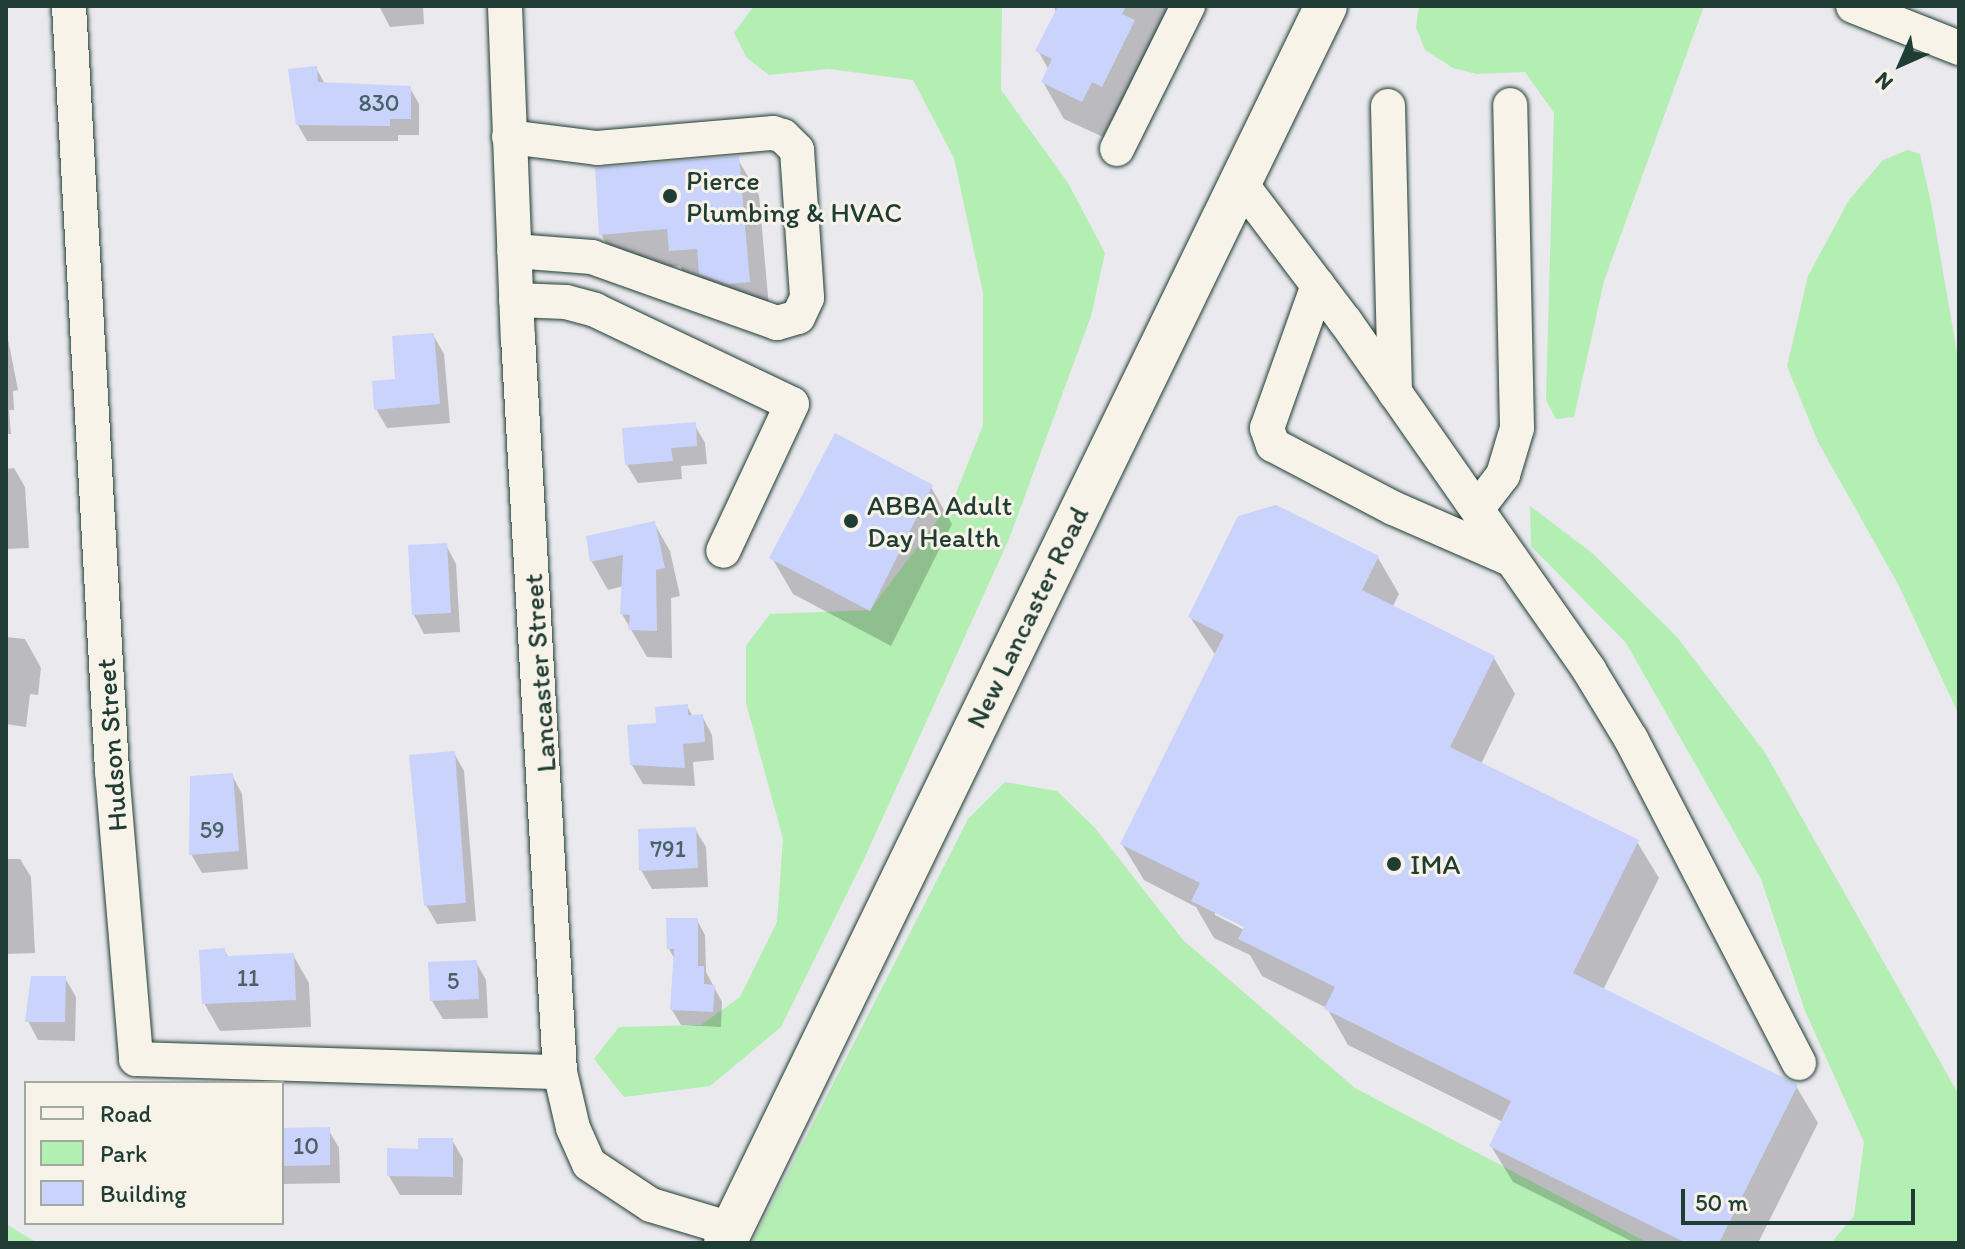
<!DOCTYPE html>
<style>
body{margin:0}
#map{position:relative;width:1965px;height:1249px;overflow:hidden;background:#eae9ee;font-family:Itim,sans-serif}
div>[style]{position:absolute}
.green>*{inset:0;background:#b3eeb3}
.shadow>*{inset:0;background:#0003}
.building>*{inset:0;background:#cad3fb}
.roads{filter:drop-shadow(0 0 2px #1f3d34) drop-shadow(0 0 2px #1f3d34)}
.minor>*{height:34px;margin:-17px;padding:0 17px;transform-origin:17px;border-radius:17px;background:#f7f3e8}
.major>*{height:42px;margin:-21px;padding:0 21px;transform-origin:21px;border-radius:21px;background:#f7f3e8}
.dots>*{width:22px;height:22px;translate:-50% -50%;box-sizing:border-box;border:4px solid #f7f3e8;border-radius:50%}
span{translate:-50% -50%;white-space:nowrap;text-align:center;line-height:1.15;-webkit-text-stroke:6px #f7f3e8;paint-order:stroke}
.number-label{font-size:24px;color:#4a6266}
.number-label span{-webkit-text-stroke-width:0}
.poi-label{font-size:28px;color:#1f3d34}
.left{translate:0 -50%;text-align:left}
.street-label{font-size:28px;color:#1f3d34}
.frame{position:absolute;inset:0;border:8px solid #1f3d34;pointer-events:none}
.legend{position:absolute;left:24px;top:1081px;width:260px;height:144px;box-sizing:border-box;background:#f7f3e8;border:2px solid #a1aaa0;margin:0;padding:10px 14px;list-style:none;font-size:24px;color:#1f3d34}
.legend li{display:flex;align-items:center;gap:16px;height:40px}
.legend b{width:40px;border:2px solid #a1aaa0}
.north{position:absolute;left:1861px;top:24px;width:80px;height:80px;-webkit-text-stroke:6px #f7f3e8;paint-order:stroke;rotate:225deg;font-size:22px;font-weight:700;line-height:32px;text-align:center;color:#1f3d34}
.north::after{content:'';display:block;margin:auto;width:28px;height:36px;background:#1f3d34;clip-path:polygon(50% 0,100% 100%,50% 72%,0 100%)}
.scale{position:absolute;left:1681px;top:1189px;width:234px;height:36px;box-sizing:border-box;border:4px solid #1f3d34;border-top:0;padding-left:10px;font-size:24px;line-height:28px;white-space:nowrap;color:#1f3d34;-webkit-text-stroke:6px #f7f3e8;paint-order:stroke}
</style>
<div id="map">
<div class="green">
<i style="clip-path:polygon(754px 6px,1002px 6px,1001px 90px,1068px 183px,1105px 253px,1091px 316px,1009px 539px,864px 859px,781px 1027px,710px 1086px,624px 1097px,594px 1059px,619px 1027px,701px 1025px,740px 997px,777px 922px,783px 839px,746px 703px,746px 646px,770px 614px,870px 610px,954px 498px,983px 425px,983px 293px,954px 158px,913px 80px,829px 69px,769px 75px,747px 58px,734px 33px)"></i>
<i style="clip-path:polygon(1419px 6px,1704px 6px,1604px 281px,1574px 417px,1556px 419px,1546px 400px,1554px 113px,1525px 72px,1477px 74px,1453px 68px,1425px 50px,1416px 27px)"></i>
<i style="clip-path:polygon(1908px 150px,1920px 154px,1931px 203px,1959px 364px,1959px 715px,1898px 584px,1818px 442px,1787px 366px,1808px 276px,1849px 200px,1883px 160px)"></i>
<i style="clip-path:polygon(1530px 506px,1592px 553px,1676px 636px,1764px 751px,1959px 1095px,1959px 1243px,1831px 1243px,1854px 1216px,1864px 1142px,1805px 1011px,1761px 879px,1626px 643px,1531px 546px)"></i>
<i style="clip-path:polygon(1005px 782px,1057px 791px,1095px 828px,1183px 940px,1355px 1088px,1648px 1243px,752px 1243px,968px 819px)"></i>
<i style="clip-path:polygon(6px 1224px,37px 1243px,6px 1243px)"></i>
</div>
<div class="shadow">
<i style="clip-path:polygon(379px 6px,423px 6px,424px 24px,390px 27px)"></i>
<i style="clip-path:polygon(1054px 6px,1180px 6px,1124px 122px,1113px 117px,1103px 137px,1064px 119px,1043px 82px,1049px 70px,1038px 51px,1056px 13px)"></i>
<i style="clip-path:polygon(316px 68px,325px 84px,410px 88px,419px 104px,419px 135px,398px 135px,398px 141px,307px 141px,298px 125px)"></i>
<i style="clip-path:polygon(737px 158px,759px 195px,770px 319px,692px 287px,680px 266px,622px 271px,601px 234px)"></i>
<i style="clip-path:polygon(6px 329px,18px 390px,13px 391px,14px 410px,9px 410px,11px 434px,6px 434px)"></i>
<i style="clip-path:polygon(433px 335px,444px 354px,450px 423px,387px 428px,376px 409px)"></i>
<i style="clip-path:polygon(694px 424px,705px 443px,707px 464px,681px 466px,682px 479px,638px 483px,627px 465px)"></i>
<i style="clip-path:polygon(14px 468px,25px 487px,29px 548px,6px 549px,6px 469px)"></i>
<i style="clip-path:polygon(931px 487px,952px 524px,891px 646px,793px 594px,772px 558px)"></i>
<i style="clip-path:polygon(654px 523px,670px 551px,680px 596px,671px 598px,672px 658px,647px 657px,622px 614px,624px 586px,608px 590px,592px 562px,588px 537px)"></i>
<i style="clip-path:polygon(446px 545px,456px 564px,460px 632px,424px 634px,414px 615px)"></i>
<i style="clip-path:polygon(evenodd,1378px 558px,1399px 594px,1392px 608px,1494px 658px,1515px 694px,1481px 764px,1637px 842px,1659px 878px,1603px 990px,1796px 1086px,1818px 1123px,1758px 1243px,1635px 1243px,1513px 1182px,1491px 1146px,1503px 1122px,1348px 1045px,1327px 1008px,1262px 976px,1250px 955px,1214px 938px,1196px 907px,1144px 880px,1122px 844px,1216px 656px,1190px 617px,1378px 558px,1215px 911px,1254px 930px,1252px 934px,1215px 915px,1215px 911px)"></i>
<i style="clip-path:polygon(6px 637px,25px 639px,41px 668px,38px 695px,30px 694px,26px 727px,6px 724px)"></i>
<i style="clip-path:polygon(687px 706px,693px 717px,702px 716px,712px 735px,714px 760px,693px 762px,695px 786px,643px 784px,632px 765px,658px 725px)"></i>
<i style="clip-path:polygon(454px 753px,464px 771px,476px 921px,437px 924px,426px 905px)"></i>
<i style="clip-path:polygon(232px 775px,242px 794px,248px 869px,202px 873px,191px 854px)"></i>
<i style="clip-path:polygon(695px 829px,706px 847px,708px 887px,652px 889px,641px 870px)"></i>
<i style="clip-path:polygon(6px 859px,20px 859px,31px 877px,35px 953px,6px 954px)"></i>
<i style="clip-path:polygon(697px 920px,705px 935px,706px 972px,722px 1002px,721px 1027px,681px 1025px,672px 1010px,675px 960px,669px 949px)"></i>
<i style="clip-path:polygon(224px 950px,229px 958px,293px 955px,309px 983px,311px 1027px,220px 1031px,204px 1003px)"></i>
<i style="clip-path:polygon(476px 962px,486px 980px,488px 1018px,443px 1019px,432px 1001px)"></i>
<i style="clip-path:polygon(65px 978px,76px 997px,75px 1041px,38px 1040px,28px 1021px)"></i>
<i style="clip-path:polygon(328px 1129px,339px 1148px,340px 1183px,282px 1184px,282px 1130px)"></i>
<i style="clip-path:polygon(452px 1140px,463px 1159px,462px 1195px,400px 1195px,389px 1176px,420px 1151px)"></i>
</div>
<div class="building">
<i style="clip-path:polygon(1058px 6px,1126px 6px,1122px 14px,1135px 20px,1102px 87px,1092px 82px,1082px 102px,1041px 82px,1052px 59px,1035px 51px)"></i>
<i style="clip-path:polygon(317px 66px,318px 82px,411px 86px,411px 119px,390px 119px,390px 126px,296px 125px,288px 69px)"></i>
<i style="clip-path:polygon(739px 156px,750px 282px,728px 284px,699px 274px,697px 249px,669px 251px,667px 229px,599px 235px,595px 168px)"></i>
<i style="clip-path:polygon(434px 333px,440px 404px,374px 410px,372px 381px,395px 379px,392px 336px)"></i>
<i style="clip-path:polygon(696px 422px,697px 446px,671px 448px,673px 461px,625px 465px,622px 428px)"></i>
<i style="clip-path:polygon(835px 433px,933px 485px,870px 611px,769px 558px)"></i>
<i style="clip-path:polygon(1276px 505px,1379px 556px,1362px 590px,1495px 656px,1450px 747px,1639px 840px,1573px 973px,1798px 1085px,1719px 1243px,1686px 1243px,1489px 1146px,1511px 1101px,1324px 1009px,1335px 987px,1238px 939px,1244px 927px,1191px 901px,1200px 883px,1120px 844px,1224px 635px,1188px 617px,1238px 516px)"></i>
<i style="clip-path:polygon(655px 521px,665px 568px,656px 570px,657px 631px,628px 630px,630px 615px,620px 614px,623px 555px,590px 562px,586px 536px)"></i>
<i style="clip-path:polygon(447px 543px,451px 613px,412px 615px,408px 545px)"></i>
<i style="clip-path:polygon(688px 704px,688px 715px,703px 714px,705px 742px,683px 744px,685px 768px,630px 765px,627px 725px,656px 723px,655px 707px)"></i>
<i style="clip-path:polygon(455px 751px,466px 903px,424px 906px,409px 755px)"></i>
<i style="clip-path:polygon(233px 773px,239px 851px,189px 855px,190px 776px)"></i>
<i style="clip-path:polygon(696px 827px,698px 868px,639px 871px,638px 829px)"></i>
<i style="clip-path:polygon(666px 918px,698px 918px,698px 966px,704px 966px,704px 984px,715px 985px,713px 1012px,670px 1010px,674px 949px,667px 949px)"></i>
<i style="clip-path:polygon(225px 948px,226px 956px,294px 953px,296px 1000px,202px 1004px,199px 950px)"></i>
<i style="clip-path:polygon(477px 960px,479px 999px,430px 1001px,428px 962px)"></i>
<i style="clip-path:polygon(31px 976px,66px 976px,65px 1022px,25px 1022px)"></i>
<i style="clip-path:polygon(330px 1127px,330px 1165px,282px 1166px,282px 1128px)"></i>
<i style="clip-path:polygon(418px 1138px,453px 1138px,453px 1177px,387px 1176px,387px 1148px,418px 1149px)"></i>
</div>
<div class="roads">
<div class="minor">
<i style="left:69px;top:6px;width:766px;rotate:86.78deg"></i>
<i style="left:112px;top:771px;width:289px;rotate:85.2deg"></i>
<i style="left:136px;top:1059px;width:424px;rotate:1.8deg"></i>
<i style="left:505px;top:6px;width:331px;rotate:87.8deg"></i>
<i style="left:518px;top:337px;width:736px;rotate:86.73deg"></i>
<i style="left:560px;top:1072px;width:57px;rotate:76.9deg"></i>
<i style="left:573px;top:1128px;width:39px;rotate:66deg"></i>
<i style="left:589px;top:1164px;width:74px;rotate:33.5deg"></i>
<i style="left:651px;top:1205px;width:84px;rotate:16.7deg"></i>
<i style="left:1853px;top:6px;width:114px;rotate:21.6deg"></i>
<i style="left:1388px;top:106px;width:287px;rotate:88.6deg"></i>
<i style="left:509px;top:137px;width:89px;rotate:7.1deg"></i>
<i style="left:597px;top:148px;width:177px;rotate:-4.9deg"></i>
<i style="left:773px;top:133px;width:10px;rotate:17deg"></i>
<i style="left:783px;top:136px;width:20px;rotate:45deg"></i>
<i style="left:797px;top:150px;width:148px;rotate:86.1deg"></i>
<i style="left:807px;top:298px;width:21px;rotate:115deg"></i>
<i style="left:798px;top:317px;width:22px;rotate:164deg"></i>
<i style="left:777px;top:323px;width:196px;rotate:-160.4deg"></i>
<i style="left:592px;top:257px;width:78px;rotate:-175.6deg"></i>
<i style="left:1117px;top:149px;width:160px;rotate:-63.6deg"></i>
<i style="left:1239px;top:181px;width:176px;rotate:52.9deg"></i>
<i style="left:1345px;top:321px;width:426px;rotate:55deg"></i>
<i style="left:1589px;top:670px;width:81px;rotate:58.7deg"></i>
<i style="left:1631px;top:739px;width:365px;rotate:62.6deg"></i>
<i style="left:1318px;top:285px;width:152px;rotate:109.6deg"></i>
<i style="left:1267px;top:428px;width:18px;rotate:71deg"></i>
<i style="left:1273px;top:445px;width:136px;rotate:27.7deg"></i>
<i style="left:1393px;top:508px;width:130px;rotate:23.6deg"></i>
<i style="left:516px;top:300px;width:50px;rotate:2.3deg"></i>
<i style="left:566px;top:302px;width:30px;rotate:15deg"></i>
<i style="left:595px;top:310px;width:218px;rotate:25.5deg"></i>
<i style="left:792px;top:404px;width:162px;rotate:115.1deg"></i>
<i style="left:1477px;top:509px;width:43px;rotate:-52.6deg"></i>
<i style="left:1503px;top:475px;width:49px;rotate:-73.4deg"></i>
<i style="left:1517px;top:428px;width:323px;rotate:-91.2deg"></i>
</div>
<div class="major">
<i style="left:725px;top:1243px;width:1375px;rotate:-64.09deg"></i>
</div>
</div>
<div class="dots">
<i style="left:670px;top:196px;background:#1f3d34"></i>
<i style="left:851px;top:521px;background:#1f3d34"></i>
<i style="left:1394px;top:864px;background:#1f3d34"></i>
</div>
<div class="number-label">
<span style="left:379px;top:103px">830</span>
<span style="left:212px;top:830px">59</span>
<span style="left:668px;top:849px">791</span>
<span style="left:248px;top:978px">11</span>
<span style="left:453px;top:981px">5</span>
<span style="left:306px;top:1146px">10</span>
</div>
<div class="poi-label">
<span class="left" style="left:686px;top:196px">Pierce<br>Plumbing &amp; HVAC</span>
<span class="left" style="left:867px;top:521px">ABBA Adult<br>Day Health</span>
<span class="left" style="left:1410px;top:864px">IMA</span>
</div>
<div class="street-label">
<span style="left:1027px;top:617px;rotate:-64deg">New Lancaster Road</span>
<span style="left:539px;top:673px;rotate:-94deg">Lancaster Street</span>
<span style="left:111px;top:745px;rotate:-94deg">Hudson Street</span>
</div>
<div class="frame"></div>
<ul class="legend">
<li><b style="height:10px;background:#f7f3e8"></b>Road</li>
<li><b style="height:22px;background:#b3eeb3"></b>Park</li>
<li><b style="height:22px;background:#cad3fb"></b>Building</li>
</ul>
<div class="north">N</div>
<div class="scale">50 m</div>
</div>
